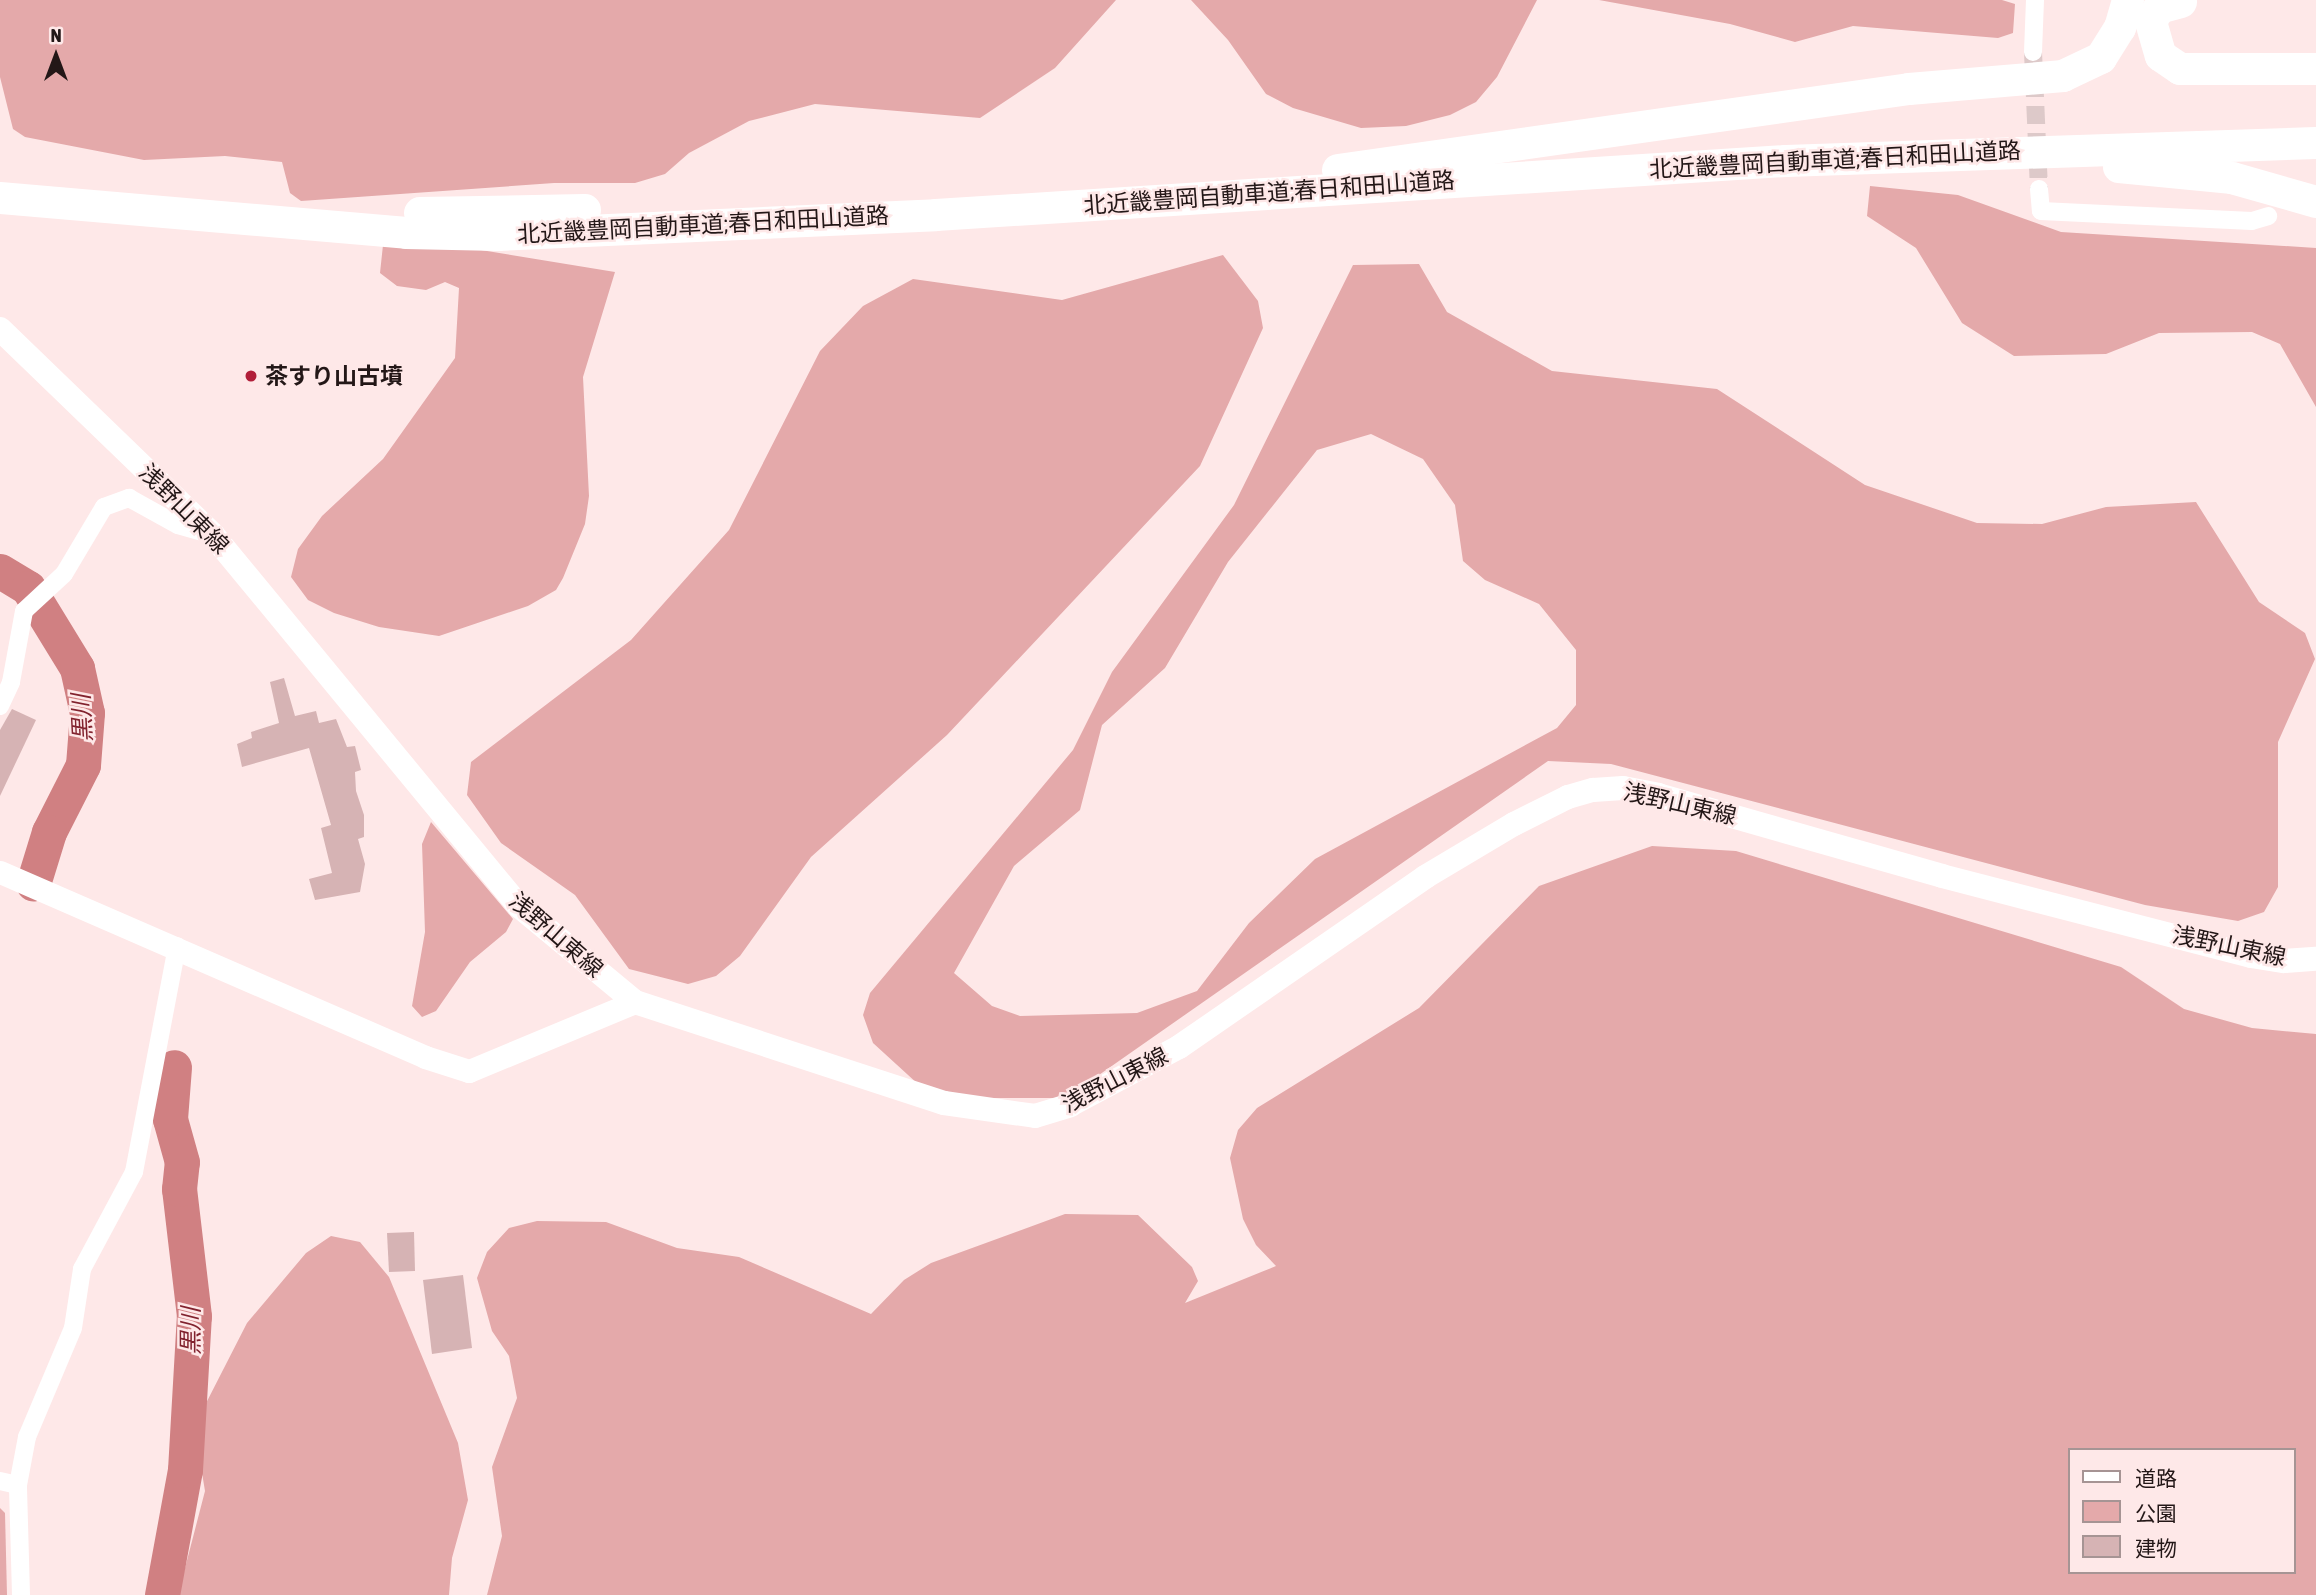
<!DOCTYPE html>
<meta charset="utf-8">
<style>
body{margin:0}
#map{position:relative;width:2316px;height:1595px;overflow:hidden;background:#fee8e8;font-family:"Asap Condensed","Noto Sans JP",sans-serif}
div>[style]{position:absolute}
.green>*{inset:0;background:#e4a9aa}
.river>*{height:35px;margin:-17.5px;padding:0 17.5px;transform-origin:17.5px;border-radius:17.5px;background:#d08082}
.building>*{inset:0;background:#d6b3b4}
.minor-tunnel>*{height:18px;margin-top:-9px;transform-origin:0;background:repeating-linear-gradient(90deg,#ddc9c9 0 18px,transparent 0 27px)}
.minor>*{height:18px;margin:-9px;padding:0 9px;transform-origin:9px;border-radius:9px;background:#fff}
.tertiary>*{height:23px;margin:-11.5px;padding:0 11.5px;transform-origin:11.5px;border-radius:11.5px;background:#fff}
.secondary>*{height:24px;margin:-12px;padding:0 12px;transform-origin:12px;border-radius:12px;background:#fff}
.motorway>*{height:32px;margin:-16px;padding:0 16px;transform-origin:16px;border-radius:16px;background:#fff}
.dots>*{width:19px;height:19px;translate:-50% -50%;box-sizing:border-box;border:4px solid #fee8e8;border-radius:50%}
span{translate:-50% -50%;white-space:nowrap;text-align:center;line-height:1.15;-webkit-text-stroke:5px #fee8e8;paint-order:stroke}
.street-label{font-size:23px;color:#231717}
.poi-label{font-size:23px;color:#231717;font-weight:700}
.left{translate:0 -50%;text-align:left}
.water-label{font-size:24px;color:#81222e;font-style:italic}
.legend{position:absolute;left:2068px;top:1448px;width:228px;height:126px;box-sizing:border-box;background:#fee8e8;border:2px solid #a69494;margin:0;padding:9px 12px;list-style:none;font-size:21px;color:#231717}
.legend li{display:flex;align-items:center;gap:14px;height:35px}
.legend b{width:35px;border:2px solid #a69494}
.north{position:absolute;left:21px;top:21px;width:70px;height:70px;-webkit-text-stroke:5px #fee8e8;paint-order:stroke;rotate:0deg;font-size:19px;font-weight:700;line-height:28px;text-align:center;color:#231717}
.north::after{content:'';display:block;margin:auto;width:24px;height:32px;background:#231717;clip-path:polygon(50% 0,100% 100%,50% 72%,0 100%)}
</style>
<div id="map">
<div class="green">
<i style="clip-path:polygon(0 0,1116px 0,1055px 68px,980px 118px,815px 104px,749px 121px,689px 153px,665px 174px,635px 183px,554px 183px,301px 201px,290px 193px,282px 162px,225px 156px,144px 160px,25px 137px,13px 129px,0 77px)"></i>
<i style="clip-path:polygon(1191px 0,1537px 0,1497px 77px,1476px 102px,1450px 115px,1406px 126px,1361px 128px,1293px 108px,1266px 94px,1228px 40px)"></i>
<i style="clip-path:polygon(1599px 0,2002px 0,2015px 4px,2013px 33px,1998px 38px,1853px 26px,1795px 42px,1730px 24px)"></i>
<i style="clip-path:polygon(1870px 186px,1958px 195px,2061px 232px,2316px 248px,2316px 407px,2280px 344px,2252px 332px,2159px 333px,2106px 354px,2014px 356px,1962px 323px,1916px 248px,1867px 216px)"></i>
<i style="clip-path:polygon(426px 241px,615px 272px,583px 377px,589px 496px,585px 524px,563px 578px,556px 590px,528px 606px,439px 636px,379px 627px,334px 613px,308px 600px,291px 577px,298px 549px,322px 516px,383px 459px,455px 358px,459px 288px,445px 282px,426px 290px,397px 286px,380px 273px,383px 245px)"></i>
<i style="clip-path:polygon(1223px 255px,1258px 301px,1263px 328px,1200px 466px,947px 735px,811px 857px,740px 956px,716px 976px,688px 984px,629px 969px,575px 895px,501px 843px,467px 795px,471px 762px,631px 640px,729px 530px,820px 351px,863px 306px,913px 279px,1062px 300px)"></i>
<i style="clip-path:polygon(evenodd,1419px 264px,1447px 312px,1552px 371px,1717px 389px,1865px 485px,1977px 523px,2042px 524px,2106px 507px,2196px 502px,2259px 602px,2305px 633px,2315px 659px,2278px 742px,2278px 887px,2264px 912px,2238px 921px,2145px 905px,1611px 764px,1548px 761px,1066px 1098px,946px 1098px,919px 1085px,873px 1043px,863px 1015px,870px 993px,1073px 750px,1112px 672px,1234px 505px,1353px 265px,1419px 264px,1371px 434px,1423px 459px,1455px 505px,1463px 561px,1485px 580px,1539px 604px,1576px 650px,1576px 705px,1557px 728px,1315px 859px,1249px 923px,1197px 991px,1137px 1013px,1020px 1016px,992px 1006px,954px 973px,1014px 866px,1080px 810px,1102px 725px,1165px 668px,1228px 562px,1317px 450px,1371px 434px)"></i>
<i style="clip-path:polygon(431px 822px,513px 919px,506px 932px,470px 962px,436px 1011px,422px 1017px,412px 1006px,425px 932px,422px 844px)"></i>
<i style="clip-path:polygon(evenodd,1652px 846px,1736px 851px,2121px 967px,2184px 1009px,2252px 1028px,2316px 1034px,2316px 1595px,487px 1595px,502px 1536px,492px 1467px,517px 1398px,509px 1356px,492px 1331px,477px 1278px,487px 1252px,509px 1228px,537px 1221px,606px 1222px,677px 1248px,739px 1257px,871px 1314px,904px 1280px,931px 1263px,1065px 1214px,1138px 1215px,1192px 1267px,1198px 1281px,1185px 1303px,1276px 1266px,1256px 1245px,1243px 1219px,1230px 1158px,1238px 1130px,1257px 1108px,1419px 1008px,1539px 886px,1652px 846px,2069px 1450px,2293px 1450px,2293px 1572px,2069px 1572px,2069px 1450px)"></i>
<i style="clip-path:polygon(331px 1236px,360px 1242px,389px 1277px,458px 1443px,468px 1500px,452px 1558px,449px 1595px,178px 1595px,205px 1491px,197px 1443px,201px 1413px,247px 1323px,306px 1253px)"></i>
<i style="clip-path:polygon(0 1508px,5px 1513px,7px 1595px,0 1595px)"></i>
</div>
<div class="river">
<i style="left:0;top:571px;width:33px;rotate:31deg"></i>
<i style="left:28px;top:588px;width:94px;rotate:58.5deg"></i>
<i style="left:77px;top:668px;width:46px;rotate:77.5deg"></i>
<i style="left:87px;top:713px;width:52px;rotate:94.4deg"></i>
<i style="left:83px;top:765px;width:75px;rotate:116.9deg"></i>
<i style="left:49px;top:832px;width:54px;rotate:107.1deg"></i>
<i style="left:162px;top:1595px;width:127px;rotate:-79.6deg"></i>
<i style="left:185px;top:1470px;width:154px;rotate:-86.7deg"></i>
<i style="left:194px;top:1316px;width:128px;rotate:-96.7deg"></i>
<i style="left:179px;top:1189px;width:27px;rotate:-84deg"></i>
<i style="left:182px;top:1162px;width:45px;rotate:-105.6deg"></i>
<i style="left:170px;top:1119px;width:52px;rotate:-85.6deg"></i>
</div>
<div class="building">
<i style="clip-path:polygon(284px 678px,295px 716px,316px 711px,319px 723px,336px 719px,347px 747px,355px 746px,361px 770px,355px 772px,356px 791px,364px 815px,364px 837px,358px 839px,365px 864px,360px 892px,315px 900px,309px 879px,332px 873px,321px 828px,331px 825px,309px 748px,242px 767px,237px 744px,252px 738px,251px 732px,279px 723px,270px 682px)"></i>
<i style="clip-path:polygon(12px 709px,36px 720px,0 796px,0 730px)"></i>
<i style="clip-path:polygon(414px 1232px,415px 1271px,389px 1272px,387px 1233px)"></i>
<i style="clip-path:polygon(463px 1275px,472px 1348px,432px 1354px,423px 1280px)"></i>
</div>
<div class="minor-tunnel">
<i style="left:2033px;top:52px;width:137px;rotate:87.5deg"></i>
</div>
<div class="minor">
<i style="left:2033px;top:52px;width:52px;rotate:-87.8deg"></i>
<i style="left:2039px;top:189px;width:22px;rotate:85deg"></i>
<i style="left:2041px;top:211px;width:211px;rotate:2.7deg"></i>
<i style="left:2252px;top:221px;width:17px;rotate:-17deg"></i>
<i style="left:0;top:706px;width:26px;rotate:-65deg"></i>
<i style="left:11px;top:682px;width:72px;rotate:-79.6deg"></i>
<i style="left:24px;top:611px;width:54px;rotate:-42.8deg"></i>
<i style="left:64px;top:574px;width:78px;rotate:-59.2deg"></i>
<i style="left:104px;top:507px;width:27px;rotate:-20deg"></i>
<i style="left:129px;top:498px;width:56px;rotate:28.9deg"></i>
<i style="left:178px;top:525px;width:33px;rotate:16deg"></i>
<i style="left:0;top:1481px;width:18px;rotate:13deg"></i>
<i style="left:21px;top:1595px;width:110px;rotate:-91.6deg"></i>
<i style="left:18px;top:1485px;width:49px;rotate:-79.4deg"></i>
<i style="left:27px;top:1437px;width:118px;rotate:-67.1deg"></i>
<i style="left:73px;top:1328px;width:60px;rotate:-81.3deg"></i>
<i style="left:82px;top:1269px;width:110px;rotate:-61.8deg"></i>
<i style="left:134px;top:1172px;width:230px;rotate:-79.2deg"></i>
</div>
<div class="tertiary">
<i style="left:0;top:872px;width:464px;rotate:23.5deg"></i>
<i style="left:425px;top:1057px;width:46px;rotate:17.7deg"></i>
<i style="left:469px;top:1071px;width:180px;rotate:-22.6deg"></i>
</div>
<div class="secondary">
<i style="left:0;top:329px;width:296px;rotate:44deg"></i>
<i style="left:213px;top:535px;width:481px;rotate:50.5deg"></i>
<i style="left:519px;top:906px;width:151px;rotate:39.6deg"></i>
<i style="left:635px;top:1002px;width:325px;rotate:18.1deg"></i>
<i style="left:944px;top:1103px;width:92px;rotate:8.1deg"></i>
<i style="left:1035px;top:1116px;width:37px;rotate:-17deg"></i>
<i style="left:1070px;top:1105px;width:123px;rotate:-28deg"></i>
<i style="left:1179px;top:1047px;width:299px;rotate:-34.6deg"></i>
<i style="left:1425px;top:877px;width:104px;rotate:-30.8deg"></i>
<i style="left:1514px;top:824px;width:60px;rotate:-26.6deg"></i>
<i style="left:1568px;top:797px;width:26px;rotate:-16deg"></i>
<i style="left:1593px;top:790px;width:30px;rotate:-4deg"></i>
<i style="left:1623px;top:788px;width:36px;rotate:11deg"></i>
<i style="left:1658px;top:795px;width:295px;rotate:15.9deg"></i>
<i style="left:1942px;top:876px;width:319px;rotate:14.5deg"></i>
<i style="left:2251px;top:956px;width:33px;rotate:9deg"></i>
<i style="left:2284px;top:961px;width:32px;rotate:-4deg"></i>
</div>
<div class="motorway">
<i style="left:2181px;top:2px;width:23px;rotate:165deg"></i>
<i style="left:2159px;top:8px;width:16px;rotate:120deg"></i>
<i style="left:2151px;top:22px;width:35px;rotate:74deg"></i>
<i style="left:2161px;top:56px;width:23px;rotate:34deg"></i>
<i style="left:2180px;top:69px;width:136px"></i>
<i style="left:2119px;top:167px;width:114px;rotate:5.6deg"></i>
<i style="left:2232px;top:178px;width:87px;rotate:15.9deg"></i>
<i style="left:1338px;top:170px;width:577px;rotate:-8.07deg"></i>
<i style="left:1909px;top:89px;width:155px;rotate:-4.8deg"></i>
<i style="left:2063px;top:76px;width:42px;rotate:-25.3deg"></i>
<i style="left:2101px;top:58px;width:36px;rotate:-58deg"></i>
<i style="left:2120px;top:28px;width:29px;rotate:-74deg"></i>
<i style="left:0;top:198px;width:408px;rotate:4.9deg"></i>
<i style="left:406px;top:233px;width:93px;rotate:1.2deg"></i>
<i style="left:499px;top:235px;width:437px;rotate:-2.6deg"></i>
<i style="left:936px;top:215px;width:852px;rotate:-3.64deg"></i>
<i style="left:1786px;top:161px;width:530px;rotate:-1.95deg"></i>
<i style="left:420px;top:213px;width:165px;rotate:-1deg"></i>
</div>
<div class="dots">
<i style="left:251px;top:376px;background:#b11e39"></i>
</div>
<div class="street-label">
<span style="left:1835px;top:160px;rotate:-3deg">北近畿豊岡自動車道;春日和田山道路</span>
<span style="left:1269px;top:193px;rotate:-4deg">北近畿豊岡自動車道;春日和田山道路</span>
<span style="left:703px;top:225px;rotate:-3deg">北近畿豊岡自動車道;春日和田山道路</span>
<span style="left:184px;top:509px;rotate:45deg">浅野山東線</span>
<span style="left:1680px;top:804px;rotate:13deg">浅野山東線</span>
<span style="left:556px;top:935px;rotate:41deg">浅野山東線</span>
<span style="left:2229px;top:946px;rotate:12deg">浅野山東線</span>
<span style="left:1115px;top:1080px;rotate:-27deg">浅野山東線</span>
</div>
<div class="poi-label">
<span class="left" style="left:265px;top:376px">茶すり山古墳</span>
</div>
<div class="water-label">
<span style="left:82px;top:718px;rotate:-93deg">黒川</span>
<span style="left:191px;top:1331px;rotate:-90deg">黒川</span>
</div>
<ul class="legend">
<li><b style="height:9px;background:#fff"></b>道路</li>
<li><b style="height:19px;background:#e4a9aa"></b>公園</li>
<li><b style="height:19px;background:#d6b3b4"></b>建物</li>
</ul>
<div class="north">N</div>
</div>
